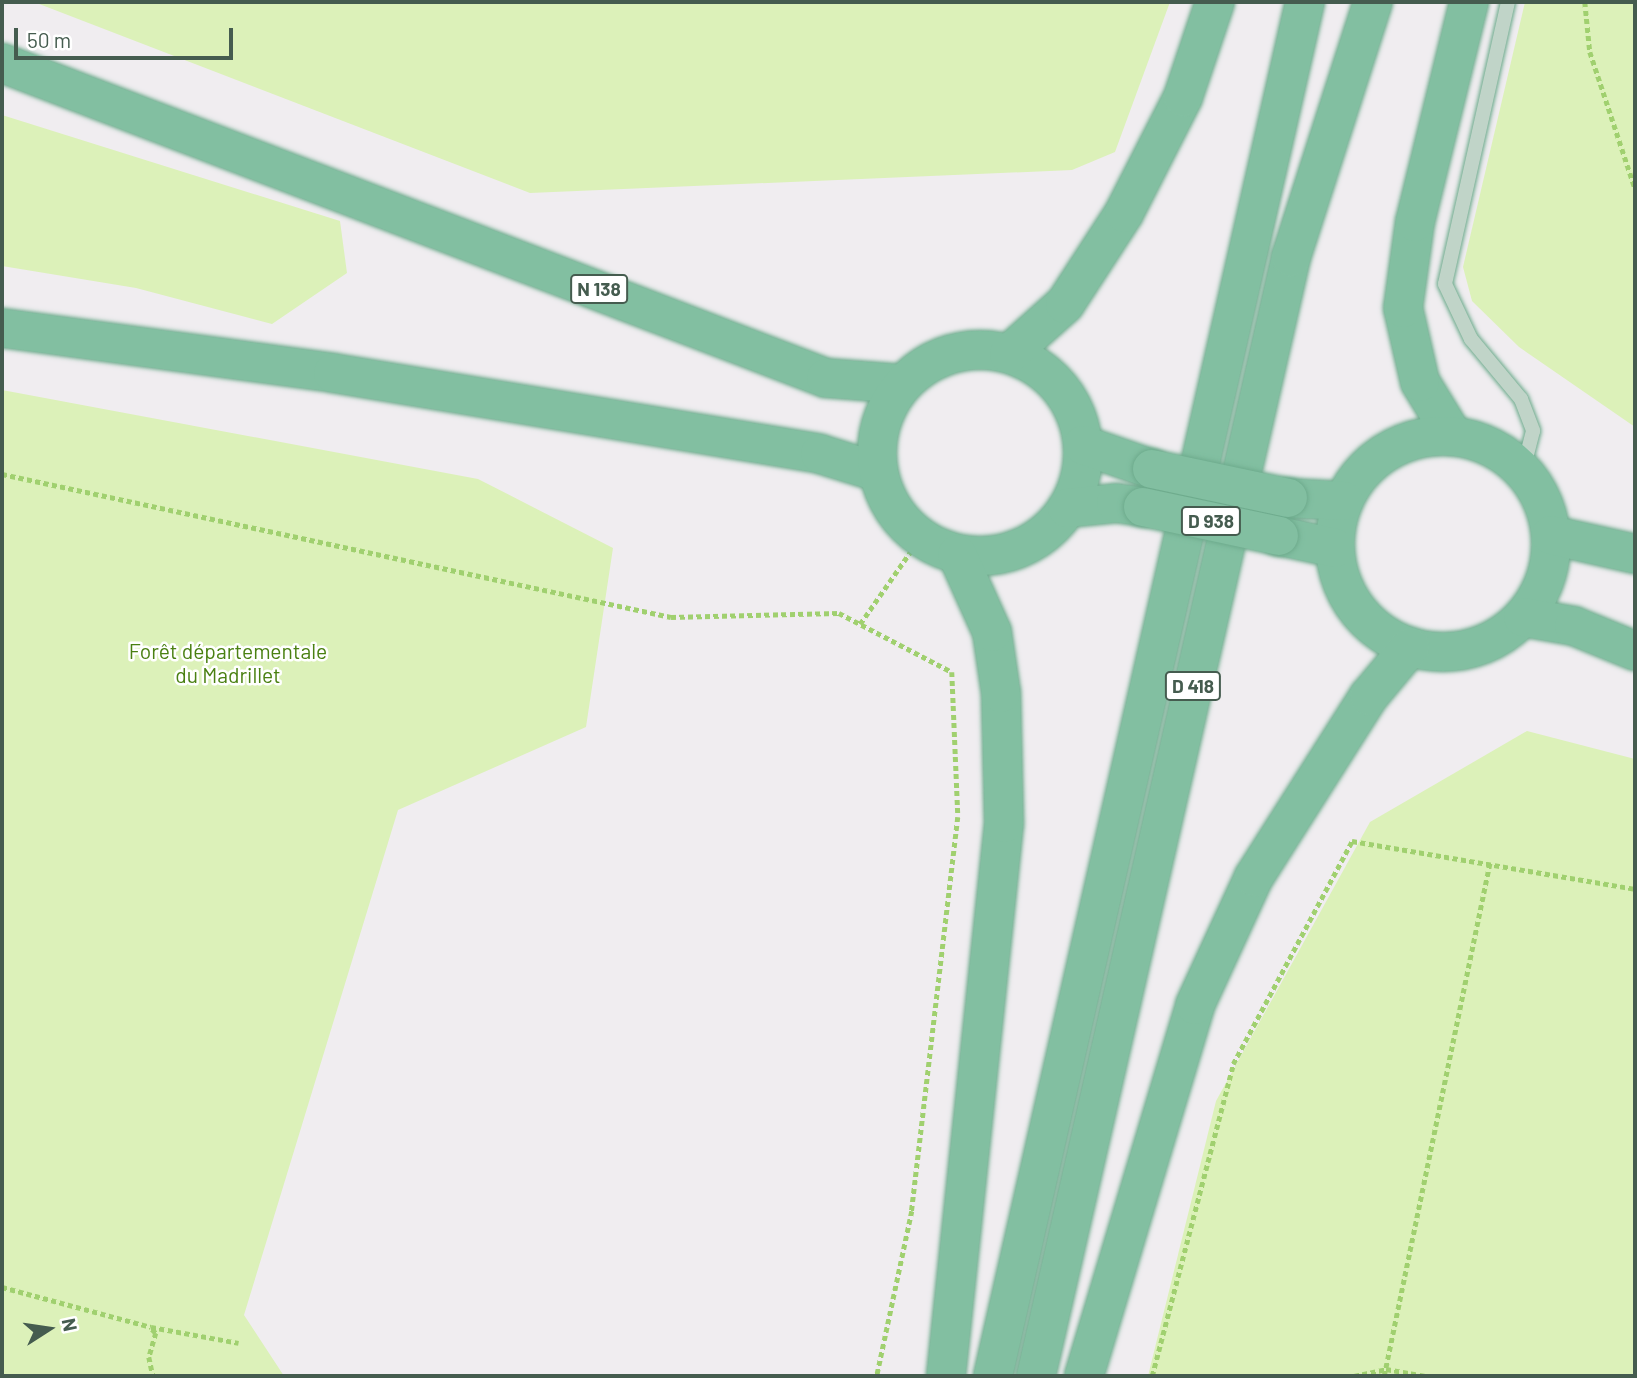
<!DOCTYPE html>
<meta charset="utf-8">
<style>
body{margin:0}
#map{position:relative;width:1637px;height:1378px;overflow:hidden;background:#f0edf0;font-family:Barlow,sans-serif}
div>[style]{position:absolute}
.green>*{inset:0;background:#dcf1b9}
.path>*{height:4.5px;margin-top:-2.25px;transform-origin:0;background:repeating-linear-gradient(90deg,#a0d06f 0 5px,transparent 0 8.5px)}
.roads{filter:drop-shadow(0 0 2px #6eab8d) drop-shadow(0 0 2px #6eab8d)}
.lane>*{height:14px;margin:-7px;padding:0 7px;transform-origin:7px;border-radius:7px;background:#c0d4c8}
.highway>*{height:38px;margin:-19px;padding:0 19px;transform-origin:19px;border-radius:19px;background:#82bfa1}
.highway>.ring{margin:-19px;padding:0;box-sizing:content-box;background:none;border:38px solid #82bfa1;border-radius:50%}
.bridges{filter:drop-shadow(0 0 2px #6eab8d) drop-shadow(0 0 2px #6eab8d)}
.highway-bridge>*{height:38px;margin:-19px;padding:0 19px;transform-origin:19px;border-radius:19px;background:#82bfa1}
span{translate:-50% -50%;white-space:nowrap;text-align:center;line-height:1.15;-webkit-text-stroke:5px #fff;paint-order:stroke}
.shield-label span{padding:2px 5px;background:#fff;border:2px solid;border-radius:5px;-webkit-text-stroke-width:0}
.shield-label{font-size:19px;color:#455c4f;font-weight:700}
.park-label{font-size:21px;color:#4a8012}
.frame{position:absolute;inset:0;border:4px solid #455c4f;pointer-events:none}
.north{position:absolute;left:14px;top:1294px;width:70px;height:70px;-webkit-text-stroke:5px #fff;paint-order:stroke;rotate:78deg;font-size:19px;font-weight:700;line-height:28px;text-align:center;color:#455c4f}
.north::after{content:'';display:block;margin:auto;width:24px;height:32px;background:#455c4f;clip-path:polygon(50% 0,100% 100%,50% 72%,0 100%)}
.scale{position:absolute;left:14px;top:28px;width:219px;height:32px;box-sizing:border-box;border:4px solid #455c4f;border-top:0;padding-left:9px;font-size:21px;line-height:24px;white-space:nowrap;color:#455c4f;-webkit-text-stroke:5px #fff;paint-order:stroke}
</style>
<div id="map">
<div class="green">
<i style="clip-path:polygon(34px 2px,1170px 2px,1115px 152px,1072px 170px,530px 193px)"></i>
<i style="clip-path:polygon(1525px 2px,1635px 2px,1635px 427px,1519px 347px,1472px 301px,1463px 267px)"></i>
<i style="clip-path:polygon(2px 115px,340px 221px,347px 273px,272px 324px,136px 288px,2px 266px)"></i>
<i style="clip-path:polygon(2px 390px,478px 479px,613px 548px,586px 727px,398px 810px,244px 1315px,284px 1376px,2px 1376px)"></i>
<i style="clip-path:polygon(1527px 731px,1635px 759px,1635px 1376px,1148px 1376px,1216px 1101px,1370px 822px)"></i>
</div>
<div class="path">
<i style="left:1585px;top:2px;width:50px;rotate:84.3deg"></i>
<i style="left:1590px;top:52px;width:143px;rotate:71.7deg"></i>
<i style="left:2px;top:474px;width:684px;rotate:12.07deg"></i>
<i style="left:671px;top:617px;width:168px;rotate:-1.4deg"></i>
<i style="left:839px;top:613px;width:127px;rotate:27.6deg"></i>
<i style="left:952px;top:672px;width:145px;rotate:87.6deg"></i>
<i style="left:958px;top:817px;width:397px;rotate:96.7deg"></i>
<i style="left:912px;top:1211px;width:169px;rotate:102deg"></i>
<i style="left:860px;top:624px;width:105px;rotate:-55.1deg"></i>
<i style="left:2px;top:1287px;width:154px;rotate:15deg"></i>
<i style="left:151px;top:1327px;width:89px;rotate:10.3deg"></i>
<i style="left:152px;top:1329px;width:6px;rotate:45deg"></i>
<i style="left:156px;top:1333px;width:25px;rotate:106deg"></i>
<i style="left:149px;top:1357px;width:19px;rotate:78deg"></i>
<i style="left:1152px;top:1376px;width:322px;rotate:-75.4deg"></i>
<i style="left:1233px;top:1064px;width:253px;rotate:-61.9deg"></i>
<i style="left:1352px;top:841px;width:287px;rotate:9.6deg"></i>
<i style="left:1354px;top:1376px;width:33px;rotate:-12deg"></i>
<i style="left:1386px;top:1369px;width:40px;rotate:10deg"></i>
<i style="left:1384px;top:1376px;width:525px;rotate:-78.35deg"></i>
</div>
<div class="roads">
<div class="lane">
<i style="left:1508px;top:2px;width:289px;rotate:102.6deg"></i>
<i style="left:1445px;top:284px;width:61px;rotate:64.7deg"></i>
<i style="left:1471px;top:339px;width:78px;rotate:50.2deg"></i>
<i style="left:1521px;top:399px;width:34px;rotate:69deg"></i>
<i style="left:1533px;top:431px;width:40px;rotate:104.4deg"></i>
</div>
<div class="highway">
<i style="left:2px;top:63px;width:882px;rotate:20.92deg"></i>
<i style="left:826px;top:378px;width:77px;rotate:4.5deg"></i>
<i style="left:2px;top:328px;width:334px;rotate:7.7deg"></i>
<i style="left:333px;top:373px;width:494px;rotate:9.4deg"></i>
<i style="left:820px;top:454px;width:61px;rotate:17.2deg"></i>
<i class="ring" style="left:877px;top:350px;width:168px;height:168px"></i>
<i style="left:1009px;top:354px;width:75px;rotate:-41.8deg"></i>
<i style="left:1065px;top:304px;width:108px;rotate:-57deg"></i>
<i style="left:1124px;top:213px;width:130px;rotate:-63deg"></i>
<i style="left:1183px;top:97px;width:100px;rotate:-71.4deg"></i>
<i style="left:1453px;top:436px;width:63px;rotate:-121.4deg"></i>
<i style="left:1420px;top:382px;width:76px;rotate:-102.9deg"></i>
<i style="left:1403px;top:308px;width:87px;rotate:-82.1deg"></i>
<i style="left:1415px;top:222px;width:227px;rotate:-76.2deg"></i>
<i class="ring" style="left:1335px;top:436px;width:178px;height:178px"></i>
<i style="left:1083px;top:445px;width:73px;rotate:19.2deg"></i>
<i style="left:1288px;top:498px;width:56px;rotate:3.1deg"></i>
<i style="left:1067px;top:508px;width:49px;rotate:-5.8deg"></i>
<i style="left:1116px;top:503px;width:27px;rotate:8deg"></i>
<i style="left:1551px;top:535px;width:86px;rotate:12.7deg"></i>
<i style="left:1279px;top:536px;width:57px;rotate:12.1deg"></i>
<i style="left:1523px;top:617px;width:52px;rotate:10deg"></i>
<i style="left:1574px;top:626px;width:66px;rotate:22.3deg"></i>
<i style="left:946px;top:1376px;width:556px;rotate:-84.01deg"></i>
<i style="left:1004px;top:823px;width:130px;rotate:-91.3deg"></i>
<i style="left:1001px;top:693px;width:62px;rotate:-98.4deg"></i>
<i style="left:992px;top:632px;width:85px;rotate:-114.2deg"></i>
<i style="left:993px;top:1376px;width:1409px;rotate:-77.21deg"></i>
<i style="left:1036px;top:1376px;width:1148px;rotate:-77.16deg"></i>
<i style="left:1291px;top:257px;width:268px;rotate:-72.2deg"></i>
<i style="left:1084px;top:1376px;width:387px;rotate:-73.3deg"></i>
<i style="left:1195px;top:1005px;width:141px;rotate:-65.3deg"></i>
<i style="left:1254px;top:877px;width:214px;rotate:-57.6deg"></i>
<i style="left:1369px;top:696px;width:64px;rotate:-50.1deg"></i>
</div>
</div>
<div class="bridges">
<div class="highway-bridge">
<i style="left:1152px;top:469px;width:139px;rotate:12deg"></i>
<i style="left:1143px;top:507px;width:139px;rotate:12deg"></i>
</div>
</div>
<div class="shield-label">
<span style="left:599px;top:289px">N 138</span>
<span style="left:1211px;top:521px">D 938</span>
<span style="left:1193px;top:686px">D 418</span>
</div>
<div class="park-label">
<span style="left:228px;top:663px">Forêt départementale<br>du Madrillet</span>
</div>
<div class="frame"></div>
<div class="north">N</div>
<div class="scale">50 m</div>
</div>
